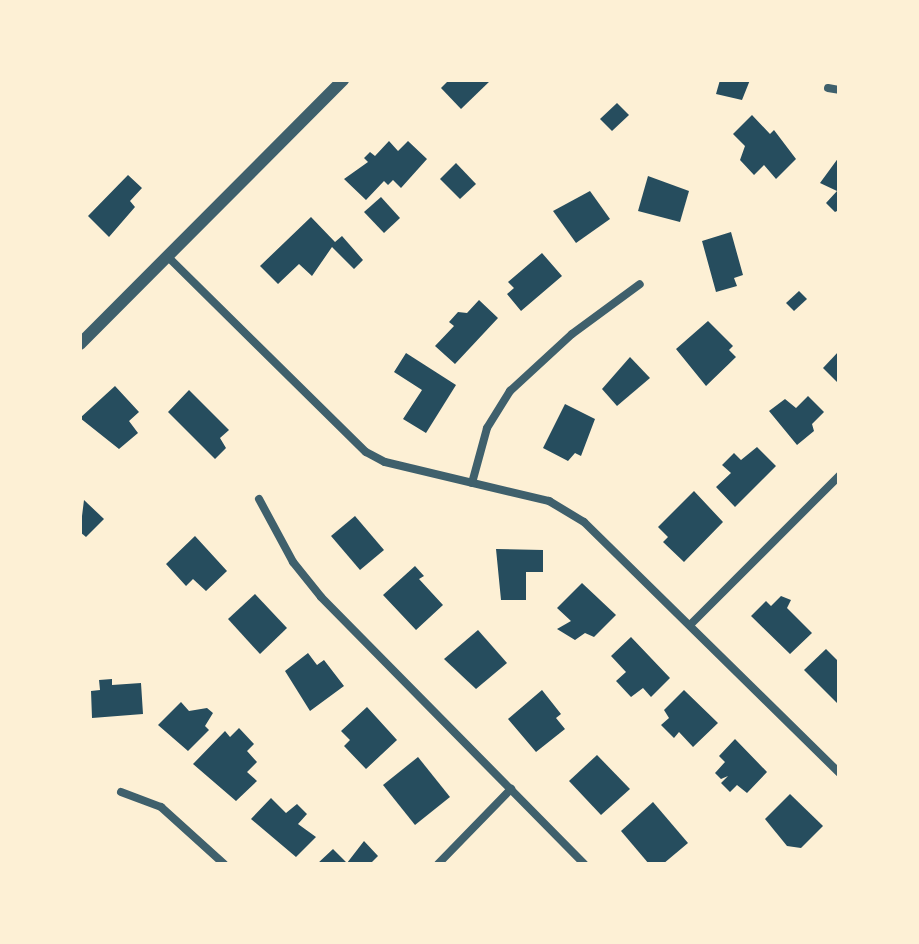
<!DOCTYPE html>
<style>
body{margin:0}
#map{position:relative;width:919px;height:944px;overflow:hidden;background:#fdf0d5;font-family:"Golos Text",sans-serif}
div>[style]{position:absolute}
.building>*{inset:0;background:#264d5e}
.minor>*{height:8px;margin:-4px;padding:0 4px;transform-origin:4px;border-radius:4px;background:#3f606c}
.tertiary>*{height:12px;margin:-6px;padding:0 6px;transform-origin:6px;border-radius:6px;background:#3f606c}
span{translate:-50% -50%;white-space:nowrap;text-align:center;line-height:1.15;-webkit-text-stroke:6px #fdf0d5;paint-order:stroke}
.frame{position:absolute;inset:0;border:82px solid #fdf0d5;pointer-events:none}
</style>
<div id="map">
<div class="building">
<i style="clip-path:polygon(449px 80px,491px 80px,461px 109px,441px 88px)"></i>
<i style="clip-path:polygon(720px 80px,750px 80px,742px 100px,716px 94px)"></i>
<i style="clip-path:polygon(617px 103px,629px 115px,612px 131px,600px 119px)"></i>
<i style="clip-path:polygon(752px 115px,770px 134px,774px 130px,796px 159px,776px 179px,764px 165px,754px 175px,740px 160px,745px 146px,733px 134px)"></i>
<i style="clip-path:polygon(389px 141px,398px 151px,408px 141px,427px 159px,401px 188px,393px 180px,388px 185px,384px 181px,366px 200px,344px 179px,368px 162px,364px 158px,370px 152px,375px 156px)"></i>
<i style="clip-path:polygon(839px 157px,839px 210px,835px 212px,826px 203px,837px 191px,820px 183px)"></i>
<i style="clip-path:polygon(456px 163px,476px 184px,460px 199px,440px 179px)"></i>
<i style="clip-path:polygon(128px 175px,142px 188px,130px 201px,135px 207px,109px 237px,88px 216px)"></i>
<i style="clip-path:polygon(648px 176px,689px 191px,680px 222px,638px 211px)"></i>
<i style="clip-path:polygon(590px 191px,610px 219px,576px 243px,553px 211px)"></i>
<i style="clip-path:polygon(381px 197px,400px 218px,384px 233px,364px 212px)"></i>
<i style="clip-path:polygon(311px 217px,335px 242px,342px 236px,363px 260px,354px 269px,332px 247px,312px 276px,299px 264px,278px 284px,260px 266px)"></i>
<i style="clip-path:polygon(731px 232px,743px 275px,734px 278px,737px 286px,716px 292px,702px 241px)"></i>
<i style="clip-path:polygon(542px 253px,562px 276px,521px 311px,507px 294px,514px 288px,508px 282px)"></i>
<i style="clip-path:polygon(799px 291px,807px 299px,794px 311px,786px 303px)"></i>
<i style="clip-path:polygon(479px 300px,498px 318px,455px 364px,435px 346px,454px 326px,449px 322px,458px 312px,467px 313px)"></i>
<i style="clip-path:polygon(708px 321px,733px 346px,729px 350px,736px 357px,706px 386px,676px 349px)"></i>
<i style="clip-path:polygon(839px 351px,839px 384px,823px 368px)"></i>
<i style="clip-path:polygon(406px 353px,456px 385px,426px 433px,403px 419px,422px 390px,394px 372px)"></i>
<i style="clip-path:polygon(630px 357px,650px 378px,617px 406px,602px 389px)"></i>
<i style="clip-path:polygon(115px 386px,139px 412px,129px 421px,138px 433px,119px 449px,80px 418px)"></i>
<i style="clip-path:polygon(189px 390px,229px 430px,220px 438px,226px 448px,215px 459px,168px 412px)"></i>
<i style="clip-path:polygon(808px 396px,824px 412px,812px 424px,814px 431px,797px 445px,769px 411px,785px 399px,796px 408px)"></i>
<i style="clip-path:polygon(565px 404px,595px 419px,581px 456px,575px 453px,568px 461px,543px 448px)"></i>
<i style="clip-path:polygon(757px 447px,776px 466px,735px 507px,716px 487px,731px 473px,722px 465px,734px 453px,741px 460px)"></i>
<i style="clip-path:polygon(694px 491px,723px 522px,684px 562px,663px 542px,668px 537px,658px 527px)"></i>
<i style="clip-path:polygon(84px 500px,104px 519px,86px 537px,80px 532px)"></i>
<i style="clip-path:polygon(355px 516px,384px 550px,360px 570px,331px 536px)"></i>
<i style="clip-path:polygon(195px 536px,227px 571px,206px 591px,193px 579px,186px 586px,166px 564px)"></i>
<i style="clip-path:polygon(496px 549px,543px 550px,543px 572px,526px 572px,526px 600px,501px 600px)"></i>
<i style="clip-path:polygon(415px 566px,424px 576px,419px 579px,443px 605px,416px 630px,383px 595px)"></i>
<i style="clip-path:polygon(582px 583px,616px 615px,594px 637px,585px 633px,575px 640px,557px 629px,571px 621px,557px 608px)"></i>
<i style="clip-path:polygon(255px 594px,287px 628px,260px 654px,228px 619px)"></i>
<i style="clip-path:polygon(781px 596px,791px 600px,787px 608px,812px 633px,790px 654px,751px 616px,766px 601px,771px 606px)"></i>
<i style="clip-path:polygon(478px 630px,507px 663px,476px 689px,444px 659px)"></i>
<i style="clip-path:polygon(631px 637px,670px 678px,651px 697px,643px 688px,631px 697px,616px 681px,626px 672px,611px 656px)"></i>
<i style="clip-path:polygon(826px 649px,839px 662px,839px 705px,804px 670px)"></i>
<i style="clip-path:polygon(308px 653px,317px 665px,324px 660px,344px 686px,310px 711px,285px 671px)"></i>
<i style="clip-path:polygon(112px 679px,112px 685px,141px 683px,143px 714px,92px 718px,91px 691px,100px 690px,99px 680px)"></i>
<i style="clip-path:polygon(542px 690px,561px 714px,556px 718px,565px 729px,536px 752px,508px 719px)"></i>
<i style="clip-path:polygon(684px 690px,718px 723px,693px 747px,679px 732px,674px 738px,661px 725px,669px 718px,664px 710px)"></i>
<i style="clip-path:polygon(181px 702px,189px 711px,207px 708px,213px 713px,205px 726px,209px 730px,188px 751px,158px 725px)"></i>
<i style="clip-path:polygon(367px 707px,397px 740px,366px 769px,344px 746px,350px 740px,341px 731px)"></i>
<i style="clip-path:polygon(239px 728px,254px 744px,247px 751px,257px 762px,247px 772px,257px 781px,236px 801px,193px 764px,225px 731px,230px 737px)"></i>
<i style="clip-path:polygon(735px 739px,767px 772px,747px 793px,737px 785px,730px 792px,721px 783px,728px 776px,721px 779px,715px 773px,725px 762px,719px 756px)"></i>
<i style="clip-path:polygon(597px 755px,630px 789px,601px 815px,569px 781px)"></i>
<i style="clip-path:polygon(418px 757px,450px 797px,415px 825px,383px 785px)"></i>
<i style="clip-path:polygon(790px 794px,823px 826px,801px 848px,787px 846px,765px 819px)"></i>
<i style="clip-path:polygon(271px 798px,286px 813px,297px 804px,307px 814px,298px 824px,316px 837px,296px 857px,251px 819px)"></i>
<i style="clip-path:polygon(653px 802px,688px 843px,663px 864px,649px 864px,621px 831px)"></i>
<i style="clip-path:polygon(364px 841px,378px 856px,370px 864px,317px 864px,333px 849px,347px 863px)"></i>
</div>
<div class="minor">
<i style="left:828px;top:88px;width:11px;rotate:10deg"></i>
<i style="left:167px;top:256px;width:279px;rotate:44.6deg"></i>
<i style="left:366px;top:452px;width:21px;rotate:28deg"></i>
<i style="left:385px;top:462px;width:169px;rotate:13.4deg"></i>
<i style="left:549px;top:501px;width:41px;rotate:31deg"></i>
<i style="left:584px;top:522px;width:358px;rotate:44.5deg"></i>
<i style="left:472px;top:483px;width:57px;rotate:-74.7deg"></i>
<i style="left:487px;top:428px;width:44px;rotate:-58.1deg"></i>
<i style="left:510px;top:391px;width:84px;rotate:-42.6deg"></i>
<i style="left:572px;top:334px;width:84px;rotate:-36.3deg"></i>
<i style="left:259px;top:499px;width:72px;rotate:61.6deg"></i>
<i style="left:293px;top:562px;width:45px;rotate:51.3deg"></i>
<i style="left:321px;top:597px;width:375px;rotate:45.4deg"></i>
<i style="left:690px;top:625px;width:211px;rotate:-45deg"></i>
<i style="left:121px;top:792px;width:43px;rotate:20.6deg"></i>
<i style="left:161px;top:807px;width:85px;rotate:42.1deg"></i>
<i style="left:438px;top:864px;width:105px;rotate:-45.8deg"></i>
</div>
<div class="tertiary">
<i style="left:80px;top:344px;width:373px;rotate:-45.1deg"></i>
</div>
<div class="frame"></div>
</div>
